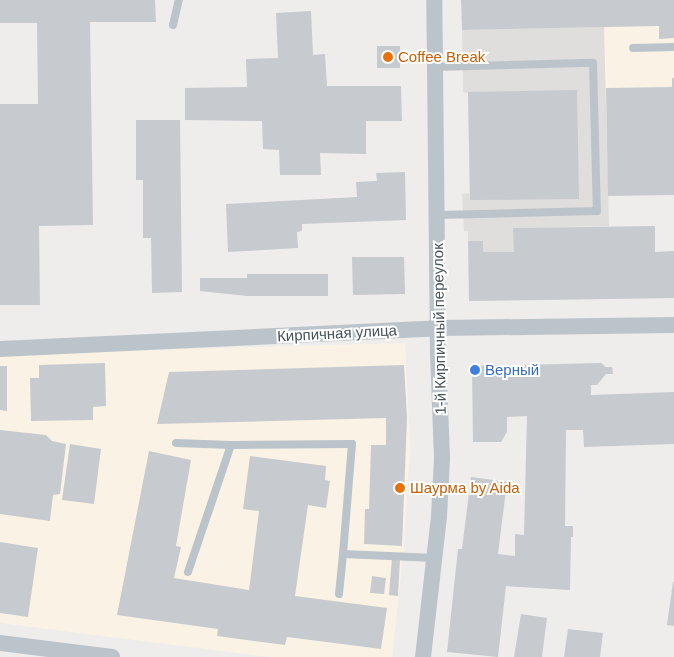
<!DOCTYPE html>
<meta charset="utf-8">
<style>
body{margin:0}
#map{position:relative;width:674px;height:657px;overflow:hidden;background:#efecec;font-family:Arial,sans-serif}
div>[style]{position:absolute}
.commercial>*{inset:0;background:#faf3e5}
.education>*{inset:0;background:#e0dddd}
.building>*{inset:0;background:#c7cacf}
.lane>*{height:8px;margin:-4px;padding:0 4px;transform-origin:4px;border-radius:4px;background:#bbc4cb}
.street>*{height:16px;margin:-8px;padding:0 8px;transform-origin:8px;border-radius:8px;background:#bbc4cb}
.dots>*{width:14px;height:14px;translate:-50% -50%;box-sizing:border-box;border:2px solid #fff;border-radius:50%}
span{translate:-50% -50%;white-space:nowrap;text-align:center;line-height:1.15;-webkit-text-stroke:4px #fff;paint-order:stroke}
.food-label{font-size:15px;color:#c56008}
.left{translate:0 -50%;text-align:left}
.street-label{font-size:15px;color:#465158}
.shop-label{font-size:15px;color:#366cbe}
</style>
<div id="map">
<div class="commercial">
<i style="clip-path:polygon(461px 0,674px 0,674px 195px,608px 196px,604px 27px,462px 30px)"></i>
<i style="clip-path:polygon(405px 343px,410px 447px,404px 547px,392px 657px,270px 657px,0 623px,0 354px)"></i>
</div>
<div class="education">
<i style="clip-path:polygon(604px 27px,609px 226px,514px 228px,514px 252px,483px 252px,483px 241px,468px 241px,468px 231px,464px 231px,462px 194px,470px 193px,468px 93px,463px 92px,462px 30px)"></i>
</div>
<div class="building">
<i style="clip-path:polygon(0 0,155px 0,156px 22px,90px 22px,93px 225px,39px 226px,40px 305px,0 305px,0 104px,38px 104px,37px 23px,0 23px)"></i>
<i style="clip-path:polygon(461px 0,674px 0,674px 38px,659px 39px,659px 26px,462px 30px)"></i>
<i style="clip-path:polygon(311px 11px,313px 55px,325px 54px,327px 86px,401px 86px,402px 121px,366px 121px,366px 154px,320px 153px,321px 175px,280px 175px,279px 150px,263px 149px,262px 121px,185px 120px,185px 88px,247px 87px,246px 59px,278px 58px,276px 13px)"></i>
<i style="clip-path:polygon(377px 46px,400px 46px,400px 68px,377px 68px)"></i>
<i style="clip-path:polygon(672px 78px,674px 78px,674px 195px,608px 196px,606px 88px,672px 87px)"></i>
<i style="clip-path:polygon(577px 90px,579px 199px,470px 200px,468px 92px)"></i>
<i style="clip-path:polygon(136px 120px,180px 120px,182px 292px,152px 293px,151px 238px,143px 238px,143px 180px,136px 180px)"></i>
<i style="clip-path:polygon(405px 172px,406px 220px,302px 224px,302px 231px,297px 232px,298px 248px,228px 252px,226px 204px,357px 197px,356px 182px,377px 181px,376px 173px)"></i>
<i style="clip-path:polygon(655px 226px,655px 252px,674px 251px,674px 298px,469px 301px,468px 241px,483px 241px,483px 252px,514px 252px,513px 228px)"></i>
<i style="clip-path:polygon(352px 257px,404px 257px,405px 294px,353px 295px)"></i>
<i style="clip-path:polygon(247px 274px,328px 274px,328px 296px,247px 296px,200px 291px,200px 278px,247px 278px)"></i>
<i style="clip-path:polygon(105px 363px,106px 406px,93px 407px,93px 420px,31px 421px,30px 378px,39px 378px,39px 365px)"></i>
<i style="clip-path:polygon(601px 363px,606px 367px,612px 367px,613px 374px,606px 374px,597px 385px,591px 385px,591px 395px,674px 392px,674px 444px,584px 447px,583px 430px,566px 430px,565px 526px,573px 526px,573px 537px,571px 537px,570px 590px,506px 586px,498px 657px,447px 652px,458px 549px,462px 549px,471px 477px,507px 482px,498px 554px,515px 556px,515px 534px,524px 535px,527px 416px,507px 417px,507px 432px,501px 442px,473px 442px,472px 366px)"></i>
<i style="clip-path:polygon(404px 365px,407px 418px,402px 546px,364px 544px,365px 509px,369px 509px,371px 445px,386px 445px,386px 418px,157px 424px,169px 372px)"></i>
<i style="clip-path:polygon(0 366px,7px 366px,7px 411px,0 410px)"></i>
<i style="clip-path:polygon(0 430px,46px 435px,52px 441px,66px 444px,60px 494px,53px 495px,50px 521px,0 514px)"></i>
<i style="clip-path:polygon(70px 444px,101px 449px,94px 504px,62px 500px)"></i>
<i style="clip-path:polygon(149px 451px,191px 460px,176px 546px,181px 547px,174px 578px,249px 590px,259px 511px,243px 509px,250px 456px,326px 466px,325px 480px,330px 481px,326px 508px,308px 505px,295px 596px,387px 608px,381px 649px,287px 637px,285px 645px,217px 636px,218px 629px,117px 615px)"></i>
<i style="clip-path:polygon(0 542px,38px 548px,28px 617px,0 613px)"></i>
<i style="clip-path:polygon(392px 558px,400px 559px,398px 596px,389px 595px)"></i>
<i style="clip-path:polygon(372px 576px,386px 578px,384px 594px,370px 593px)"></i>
<i style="clip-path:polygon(673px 582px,674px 582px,674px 626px,667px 625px)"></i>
<i style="clip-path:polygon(521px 614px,547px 618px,542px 657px,514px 657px)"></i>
<i style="clip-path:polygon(568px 629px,603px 633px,600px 657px,564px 657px)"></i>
</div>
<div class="lane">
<i style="left:173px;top:25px;width:26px;rotate:-77deg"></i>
<i style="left:633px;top:48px;width:41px;rotate:-1.4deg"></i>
<i style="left:435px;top:67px;width:158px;rotate:-1.5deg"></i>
<i style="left:593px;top:63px;width:148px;rotate:88.5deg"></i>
<i style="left:597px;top:211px;width:159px;rotate:178.6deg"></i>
<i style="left:176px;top:443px;width:55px;rotate:2.1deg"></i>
<i style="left:188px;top:572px;width:134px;rotate:-71.3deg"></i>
<i style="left:231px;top:445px;width:121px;rotate:-0.5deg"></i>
<i style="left:352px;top:444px;width:110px;rotate:94.7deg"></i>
<i style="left:339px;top:594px;width:40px;rotate:-84.3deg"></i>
<i style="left:343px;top:554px;width:92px;rotate:2.5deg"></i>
</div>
<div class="street">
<i style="left:0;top:349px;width:439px;rotate:-2.7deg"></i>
<i style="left:438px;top:328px;width:236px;rotate:-0.7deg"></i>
<i style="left:0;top:643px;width:113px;rotate:7.1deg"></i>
<i style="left:423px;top:657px;width:142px;rotate:-83.5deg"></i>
<i style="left:439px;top:516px;width:58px;rotate:-87deg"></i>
<i style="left:442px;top:458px;width:104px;rotate:-92.2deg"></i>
<i style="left:438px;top:354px;width:354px;rotate:-90.6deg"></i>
</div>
<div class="dots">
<i style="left:388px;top:57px;background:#e8710a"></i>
<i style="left:475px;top:370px;background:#3f7fe0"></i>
<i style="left:400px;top:488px;background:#e8710a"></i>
</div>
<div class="food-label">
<span class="left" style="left:398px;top:57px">Coffee Break</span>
<span class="left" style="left:410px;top:488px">Шаурма by Aida</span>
</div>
<div class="street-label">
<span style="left:439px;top:329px;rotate:-91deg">1-й Кирпичный переулок</span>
<span style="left:337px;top:333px;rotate:-3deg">Кирпичная улица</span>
</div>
<div class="shop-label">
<span class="left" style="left:485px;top:370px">Верный</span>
</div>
</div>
